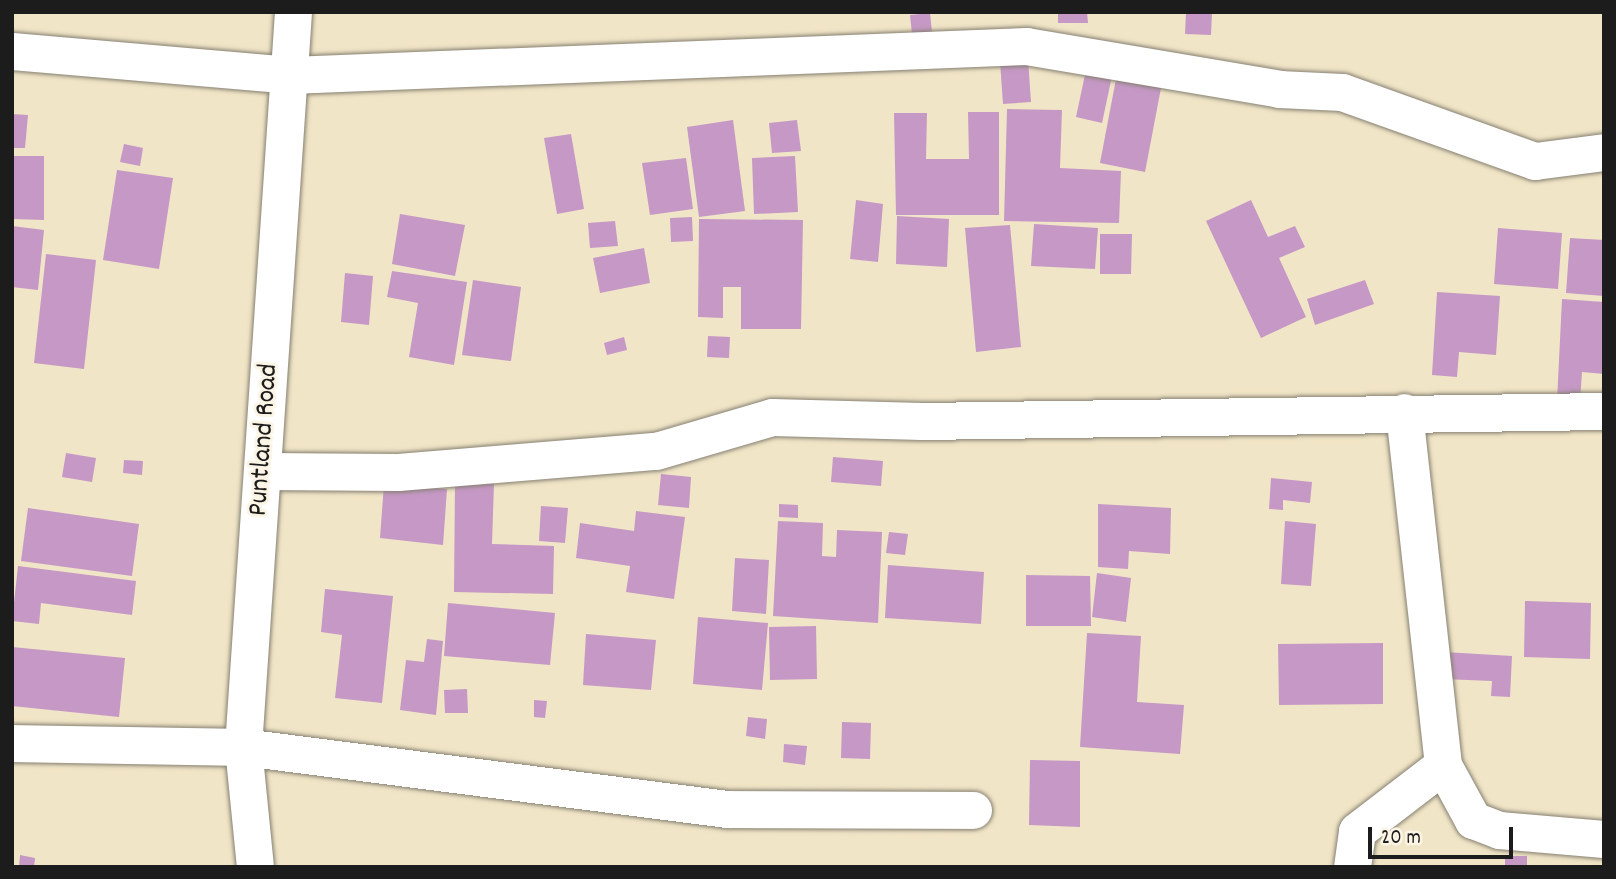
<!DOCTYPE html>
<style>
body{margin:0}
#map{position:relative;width:1616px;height:879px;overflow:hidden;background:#f1e5c7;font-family:Dekko,sans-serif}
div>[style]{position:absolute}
.building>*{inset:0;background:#c598c5}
.roads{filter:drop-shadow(0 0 2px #868072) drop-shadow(0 0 2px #868072)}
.minor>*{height:37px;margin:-18.5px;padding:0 18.5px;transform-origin:18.5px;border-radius:18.5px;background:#fff}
span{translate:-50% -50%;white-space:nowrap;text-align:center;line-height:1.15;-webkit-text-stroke:6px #fcf5e5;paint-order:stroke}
.street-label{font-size:28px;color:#1c1c1c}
.frame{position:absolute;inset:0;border:14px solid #1c1c1c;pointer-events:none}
.scale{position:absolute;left:1368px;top:827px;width:145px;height:32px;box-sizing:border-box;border:4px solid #1c1c1c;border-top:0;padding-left:9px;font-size:21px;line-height:24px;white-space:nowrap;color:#1c1c1c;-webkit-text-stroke:5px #fcf5e5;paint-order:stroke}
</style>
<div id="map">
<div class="building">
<i style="clip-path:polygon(1058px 12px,1087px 12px,1088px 23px,1058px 23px)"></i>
<i style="clip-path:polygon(1186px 12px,1212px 12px,1211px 35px,1185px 34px)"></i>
<i style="clip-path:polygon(930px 13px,932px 32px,912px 34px,910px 15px)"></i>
<i style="clip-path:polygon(1028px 59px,1031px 102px,1003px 104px,1000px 61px)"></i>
<i style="clip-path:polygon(1086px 70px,1112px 76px,1102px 123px,1076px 117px)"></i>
<i style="clip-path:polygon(1116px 79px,1161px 88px,1145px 172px,1100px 163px)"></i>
<i style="clip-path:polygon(1007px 109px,1062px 110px,1060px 168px,1121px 171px,1119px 223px,1004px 221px)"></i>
<i style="clip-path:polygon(968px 112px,999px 112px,999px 215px,896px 215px,894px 113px,927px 113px,926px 159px,969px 159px)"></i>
<i style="clip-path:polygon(12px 114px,28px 115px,25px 148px,12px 148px)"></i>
<i style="clip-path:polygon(733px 120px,745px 211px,699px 217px,687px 127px)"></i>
<i style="clip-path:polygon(797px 120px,801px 151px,772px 153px,769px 123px)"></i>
<i style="clip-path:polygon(571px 134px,584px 209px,557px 214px,544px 138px)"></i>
<i style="clip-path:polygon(124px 144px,143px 148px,140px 166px,120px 162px)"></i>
<i style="clip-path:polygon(12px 156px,44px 156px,44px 220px,12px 219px)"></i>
<i style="clip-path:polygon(795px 156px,798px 212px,754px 214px,752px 158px)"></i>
<i style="clip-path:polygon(686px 158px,693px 209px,650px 215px,642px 163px)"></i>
<i style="clip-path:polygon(117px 170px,173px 178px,159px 269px,103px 260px)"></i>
<i style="clip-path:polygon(856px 200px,883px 204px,878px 262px,850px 259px)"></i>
<i style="clip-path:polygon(1251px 200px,1268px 237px,1295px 226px,1305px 247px,1279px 258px,1306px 317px,1261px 338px,1206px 221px)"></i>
<i style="clip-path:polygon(400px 214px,465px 225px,455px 276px,392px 264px)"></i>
<i style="clip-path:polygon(897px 216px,949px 219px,947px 267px,896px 264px)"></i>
<i style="clip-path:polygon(692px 217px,693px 241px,671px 242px,670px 218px)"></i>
<i style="clip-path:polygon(699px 219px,803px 220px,801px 329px,741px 329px,741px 287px,723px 287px,723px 318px,698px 317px)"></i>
<i style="clip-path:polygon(615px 221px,618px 246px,590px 248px,588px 223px)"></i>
<i style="clip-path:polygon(1034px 224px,1098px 228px,1095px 269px,1031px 266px)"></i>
<i style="clip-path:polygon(1010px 225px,1021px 347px,976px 352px,965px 228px)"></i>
<i style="clip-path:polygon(12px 226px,44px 230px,38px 290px,12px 287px)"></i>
<i style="clip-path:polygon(1498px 228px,1562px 233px,1558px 289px,1494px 284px)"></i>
<i style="clip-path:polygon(1100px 234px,1132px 234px,1131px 274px,1100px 274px)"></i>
<i style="clip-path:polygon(1570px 238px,1604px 240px,1604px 296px,1566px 293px)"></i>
<i style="clip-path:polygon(644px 248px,650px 283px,600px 293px,593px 258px)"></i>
<i style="clip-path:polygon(46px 254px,96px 260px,84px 369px,34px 363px)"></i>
<i style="clip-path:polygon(392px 271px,467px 282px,454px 365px,409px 357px,418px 303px,387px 297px)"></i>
<i style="clip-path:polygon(345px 273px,373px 276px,369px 325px,341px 322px)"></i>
<i style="clip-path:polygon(473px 280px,521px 287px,511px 361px,462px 355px)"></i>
<i style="clip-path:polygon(1365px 280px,1374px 304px,1315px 325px,1307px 299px)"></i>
<i style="clip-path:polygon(1437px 292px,1500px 296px,1496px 355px,1459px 352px,1457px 377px,1432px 375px)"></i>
<i style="clip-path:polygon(1562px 299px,1604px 302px,1604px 374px,1582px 372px,1580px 402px,1557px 401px)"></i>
<i style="clip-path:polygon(708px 336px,730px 337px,729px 358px,707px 357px)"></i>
<i style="clip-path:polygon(624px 337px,627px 350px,607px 355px,604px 343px)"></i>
<i style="clip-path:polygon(66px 453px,96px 458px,92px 482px,62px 477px)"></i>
<i style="clip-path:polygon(833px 457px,883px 461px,881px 486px,831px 482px)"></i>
<i style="clip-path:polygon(124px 460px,143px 461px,142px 475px,123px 473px)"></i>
<i style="clip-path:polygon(661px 474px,691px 477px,689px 508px,658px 505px)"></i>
<i style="clip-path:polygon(1271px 478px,1312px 482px,1310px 503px,1283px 500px,1283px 510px,1269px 509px)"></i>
<i style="clip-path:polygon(455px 482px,494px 483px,492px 544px,554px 546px,553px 594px,454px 592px)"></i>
<i style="clip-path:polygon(384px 484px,447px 489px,443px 545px,380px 538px)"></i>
<i style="clip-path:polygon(779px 504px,798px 505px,798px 518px,779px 517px)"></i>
<i style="clip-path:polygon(1098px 504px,1171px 508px,1170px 554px,1129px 551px,1128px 569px,1098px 567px)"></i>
<i style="clip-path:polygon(541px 506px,568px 508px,565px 543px,539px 541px)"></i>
<i style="clip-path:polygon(28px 508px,139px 524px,132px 576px,21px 561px)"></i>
<i style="clip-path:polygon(636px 511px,685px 517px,674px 599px,626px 592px,630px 566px,576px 558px,580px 523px,634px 531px)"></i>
<i style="clip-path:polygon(778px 521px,823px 523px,822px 556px,836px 557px,837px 530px,882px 532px,878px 623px,773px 616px)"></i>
<i style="clip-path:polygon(1285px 521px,1316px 524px,1311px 586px,1281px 584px)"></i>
<i style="clip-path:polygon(889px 532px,908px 534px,905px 555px,886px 553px)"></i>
<i style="clip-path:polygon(735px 558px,769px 560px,766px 614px,732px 611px)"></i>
<i style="clip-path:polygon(888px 565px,984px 572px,981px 624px,885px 618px)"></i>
<i style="clip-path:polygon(18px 566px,136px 581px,132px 615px,41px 603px,39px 624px,12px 621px)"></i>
<i style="clip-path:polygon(1097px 573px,1131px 578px,1126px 622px,1092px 617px)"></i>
<i style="clip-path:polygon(1026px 575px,1090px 576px,1091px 626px,1026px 626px)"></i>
<i style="clip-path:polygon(325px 589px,393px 596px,382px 703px,335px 698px,342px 635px,321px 632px)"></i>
<i style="clip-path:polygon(1525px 601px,1591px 603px,1590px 659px,1524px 657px)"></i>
<i style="clip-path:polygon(448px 603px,555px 613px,550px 665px,444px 656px)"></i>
<i style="clip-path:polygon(698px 617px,768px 623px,762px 690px,693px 684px)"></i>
<i style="clip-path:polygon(816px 626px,817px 679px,770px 680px,769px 627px)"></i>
<i style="clip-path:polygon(1087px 633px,1141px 636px,1137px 702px,1184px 705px,1180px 754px,1080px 747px)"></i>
<i style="clip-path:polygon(586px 634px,656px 640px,651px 690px,583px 685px)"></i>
<i style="clip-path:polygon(427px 639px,443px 641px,436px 715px,400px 710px,406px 660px,424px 662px)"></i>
<i style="clip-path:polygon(1383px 643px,1383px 704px,1279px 705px,1278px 644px)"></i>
<i style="clip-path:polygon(12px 647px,125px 658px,119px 717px,12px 706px)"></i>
<i style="clip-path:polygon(1444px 652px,1512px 656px,1510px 697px,1491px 696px,1492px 681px,1443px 679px)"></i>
<i style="clip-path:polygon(467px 689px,468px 713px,445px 713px,444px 690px)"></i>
<i style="clip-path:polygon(534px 700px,547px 701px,545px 718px,534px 717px)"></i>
<i style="clip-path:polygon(748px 717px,767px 719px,765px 739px,746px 736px)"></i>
<i style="clip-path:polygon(842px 722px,871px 723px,870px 759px,841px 758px)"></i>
<i style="clip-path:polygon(784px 744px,807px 746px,805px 765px,783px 762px)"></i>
<i style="clip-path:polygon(1030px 760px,1080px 761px,1080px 827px,1029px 825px)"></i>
<i style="clip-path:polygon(20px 855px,35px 858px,34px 867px,19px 867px)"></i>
<i style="clip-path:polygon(1505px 856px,1527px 856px,1527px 867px,1505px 867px)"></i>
</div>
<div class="roads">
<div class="minor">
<i style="left:12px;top:51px;width:279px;rotate:4.9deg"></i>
<i style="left:290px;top:75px;width:737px;rotate:-2.26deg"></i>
<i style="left:1026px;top:46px;width:257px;rotate:9.6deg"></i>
<i style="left:1279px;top:89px;width:63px;rotate:2.7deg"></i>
<i style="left:1342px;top:92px;width:205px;rotate:19.7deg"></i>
<i style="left:1535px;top:161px;width:70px;rotate:-7.4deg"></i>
<i style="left:263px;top:471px;width:135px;rotate:0.4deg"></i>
<i style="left:398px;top:472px;width:259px;rotate:-4.7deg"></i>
<i style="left:656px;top:451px;width:121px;rotate:-16.3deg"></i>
<i style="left:772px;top:417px;width:150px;rotate:1.5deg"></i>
<i style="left:922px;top:421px;width:682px;rotate:-0.84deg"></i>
<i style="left:12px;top:743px;width:231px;rotate:1deg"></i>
<i style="left:243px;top:747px;width:488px;rotate:7.3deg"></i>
<i style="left:727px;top:809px;width:246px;rotate:0.2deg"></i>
<i style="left:1443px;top:765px;width:63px;rotate:61.4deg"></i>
<i style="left:1473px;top:820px;width:28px;rotate:21deg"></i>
<i style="left:1499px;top:830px;width:105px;rotate:4.9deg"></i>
<i style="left:255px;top:867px;width:121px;rotate:-95.7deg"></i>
<i style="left:243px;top:747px;width:737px;rotate:-86.11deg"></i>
<i style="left:1352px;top:867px;width:36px;rotate:-82deg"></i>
<i style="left:1357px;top:831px;width:108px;rotate:-37.5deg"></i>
<i style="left:1443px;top:765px;width:355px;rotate:-96.3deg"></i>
</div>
</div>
<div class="street-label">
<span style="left:265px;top:440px;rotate:-86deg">Puntland Road</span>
</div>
<div class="frame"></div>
<div class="scale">20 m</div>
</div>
